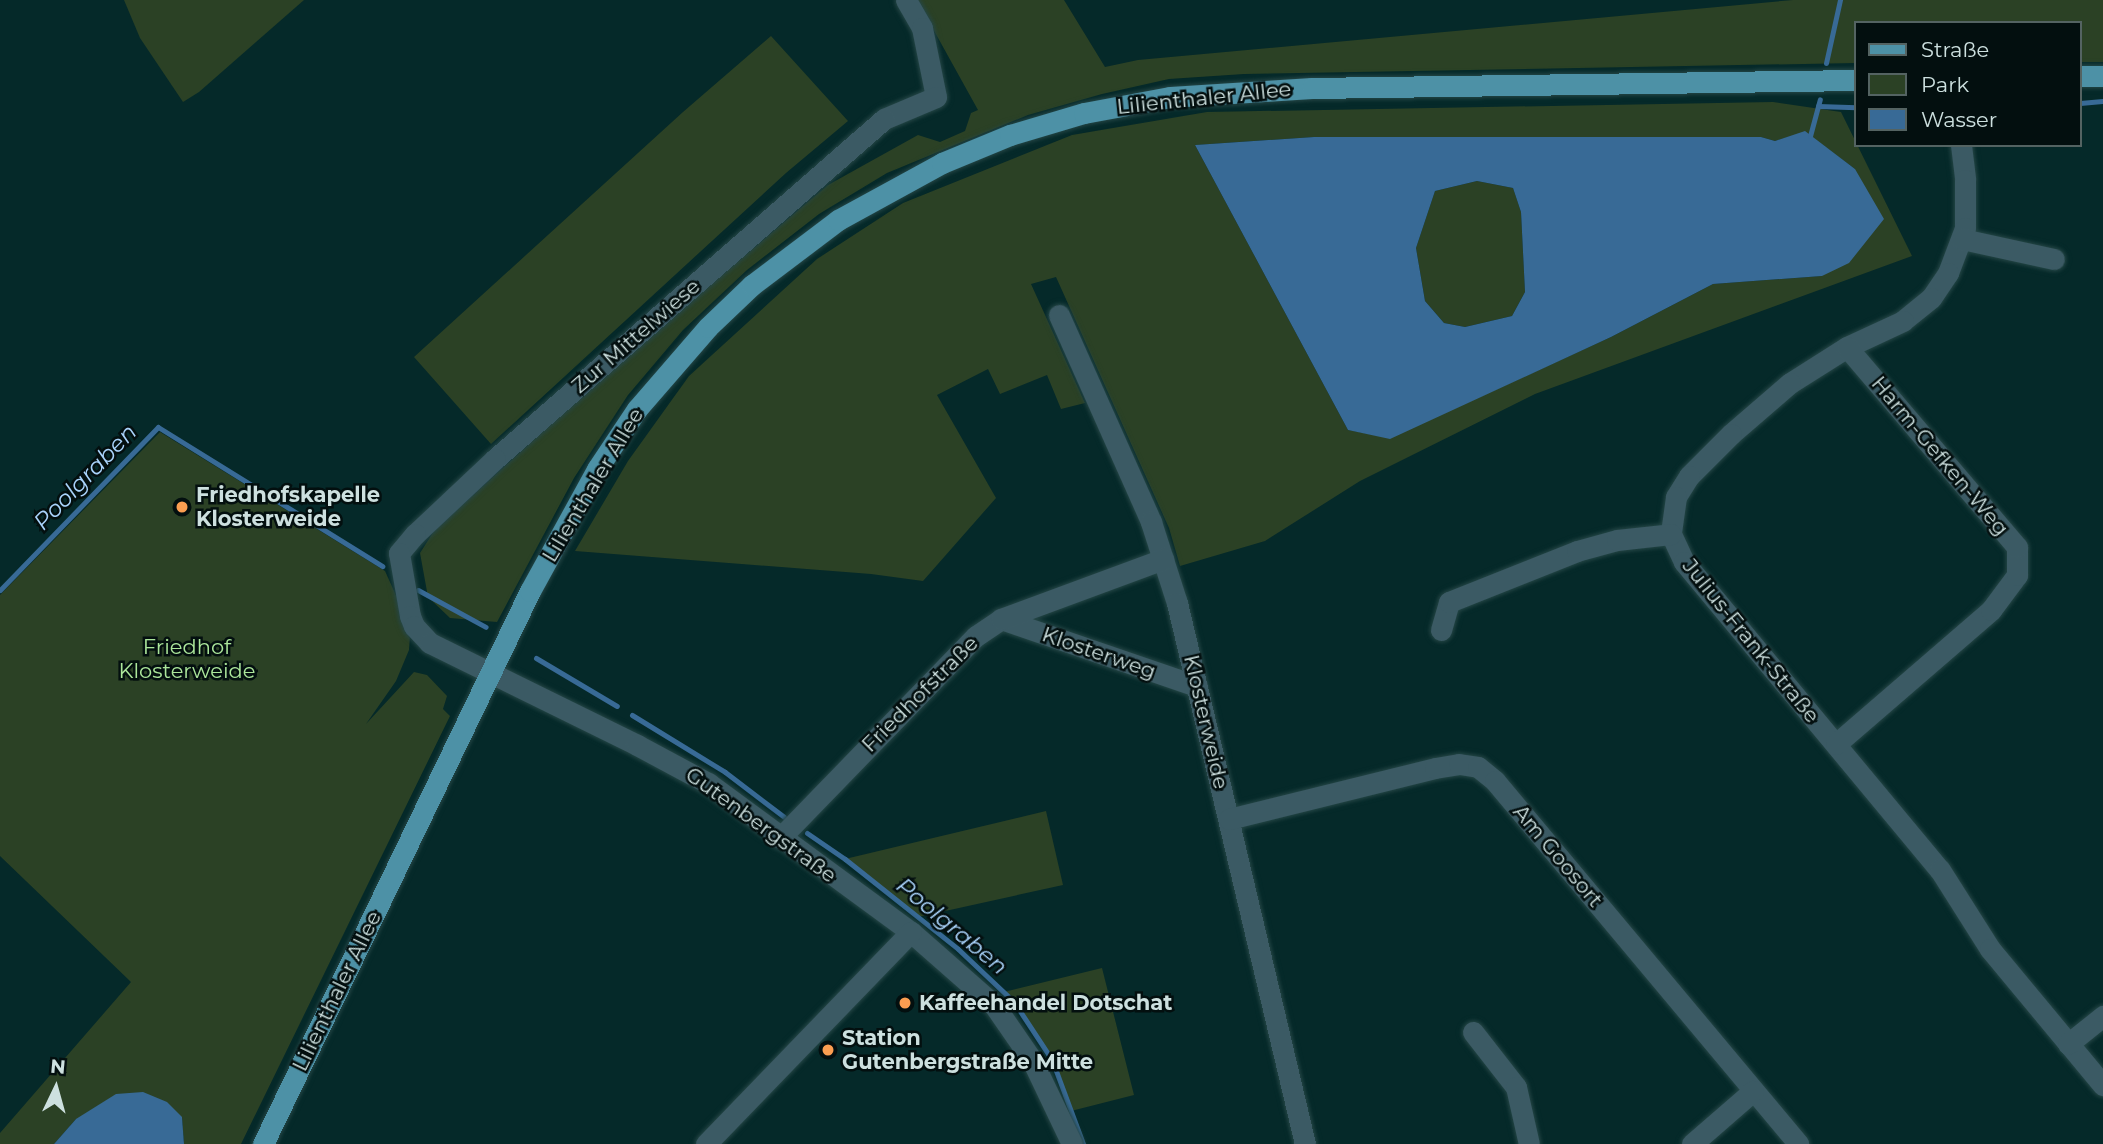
<!DOCTYPE html>
<meta charset="utf-8">
<style>
body{margin:0}
#map{position:relative;width:2103px;height:1144px;overflow:hidden;background:#052929;font-family:Montserrat,sans-serif}
div>[style]{position:absolute}
.green>*{inset:0;background:#2b4125}
.water>*{inset:0;background:#386a96}
.stream>*{height:5px;margin:-2.5px;padding:0 2.5px;transform-origin:2.5px;border-radius:2.5px;background:#386a96}
.roads{filter:drop-shadow(0 0 2px #254646) drop-shadow(0 0 2px #254646)}
.minor>*{height:21px;margin:-10.5px;padding:0 10.5px;transform-origin:10.5px;border-radius:10.5px;background:#3b5a64}
.major>*{height:21px;margin:-10.5px;padding:0 10.5px;transform-origin:10.5px;border-radius:10.5px;background:#4d91a6}
.dots>*{width:19px;height:19px;translate:-50% -50%;box-sizing:border-box;border:4px solid #030f0f;border-radius:50%}
span{translate:-50% -50%;white-space:nowrap;text-align:center;line-height:1.15;-webkit-text-stroke:5px #030f0f;paint-order:stroke}
.street-label{font-size:21px;color:#cde0df}
.poi-label{font-size:21px;color:#cde0df;font-weight:700}
.left{translate:0 -50%;text-align:left}
.park-label{font-size:21px;color:#ace79b}
.water-label{font-size:23px;color:#a9d3fb;font-style:italic}
.legend{position:absolute;left:1854px;top:21px;width:228px;height:126px;box-sizing:border-box;background:#030f0f;border:2px solid #546362;margin:0;padding:9px 12px;list-style:none;font-size:21px;color:#cde0df}
.legend li{display:flex;align-items:center;gap:14px;height:35px}
.legend b{width:35px;border:2px solid #546362}
.north{position:absolute;left:21px;top:1053px;width:70px;height:70px;-webkit-text-stroke:5px #030f0f;paint-order:stroke;rotate:5deg;font-size:19px;font-weight:700;line-height:28px;text-align:center;color:#cde0df}
.north::after{content:'';display:block;margin:auto;width:24px;height:32px;background:#cde0df;clip-path:polygon(50% 0,100% 100%,50% 72%,0 100%)}
</style>
<div id="map">
<div class="green">
<i style="clip-path:polygon(124px 0,304px 0,199px 92px,183px 102px,140px 38px)"></i>
<i style="clip-path:polygon(917px 0,1064px 0,1105px 67px,1138px 60px,1793px 0,2103px 0,2103px 62px,2080px 62px,2080px 23px,1856px 23px,1856px 63px,1244px 74px,1169px 79px,1102px 94px,1028px 115px,887px 173px,819px 214px,747px 270px,683px 330px,628px 395px,574px 478px,497px 622px,450px 618px,428px 597px,420px 553px,434px 531px,608px 372px,828px 185px,918px 135px,940px 142px,965px 131px,971px 113px,978px 110px)"></i>
<i style="clip-path:polygon(771px 36px,848px 121px,786px 173px,491px 444px,414px 357px,683px 112px)"></i>
<i style="clip-path:polygon(evenodd,1773px 102px,1841px 112px,1912px 256px,1535px 394px,1360px 481px,1265px 541px,1180px 566px,1169px 528px,1056px 277px,1031px 284px,1085px 403px,1061px 409px,1047px 375px,1000px 394px,988px 369px,937px 395px,996px 498px,923px 581px,871px 574px,575px 551px,628px 461px,689px 376px,817px 259px,903px 203px,1072px 135px,1207px 112px,1773px 102px,1805px 132px,1855px 169px,1822px 276px,1713px 284px,1611px 337px,1390px 438px,1348px 430px,1195px 145px,1314px 137px,1761px 137px,1775px 141px,1805px 132px)"></i>
<i style="clip-path:polygon(1477px 181px,1513px 188px,1521px 212px,1525px 292px,1512px 316px,1465px 327px,1444px 323px,1425px 301px,1416px 248px,1435px 191px)"></i>
<i style="clip-path:polygon(160px 432px,385px 571px,404px 613px,410px 636px,409px 650px,396px 681px,366px 724px,414px 672px,427px 675px,447px 696px,443px 709px,450px 716px,241px 1144px,184px 1144px,182px 1117px,76px 1119px,54px 1144px,0 1144px,0 1133px,131px 982px,0 856px,0 595px)"></i>
<i style="clip-path:polygon(1046px 811px,1063px 885px,918px 917px,845px 859px)"></i>
<i style="clip-path:polygon(1102px 968px,1134px 1095px,1071px 1111px,1052px 1060px,1014px 1002px,1004px 992px)"></i>
</div>
<div class="water">
<i style="clip-path:polygon(evenodd,1805px 131px,1855px 169px,1884px 219px,1849px 263px,1822px 276px,1713px 284px,1611px 337px,1390px 439px,1348px 430px,1195px 145px,1314px 137px,1761px 137px,1775px 141px,1805px 131px,1477px 181px,1513px 188px,1521px 212px,1525px 292px,1512px 316px,1465px 327px,1444px 323px,1425px 301px,1416px 248px,1435px 191px,1477px 181px)"></i>
<i style="clip-path:polygon(143px 1092px,167px 1102px,182px 1117px,184px 1144px,54px 1144px,76px 1119px,116px 1094px)"></i>
</div>
<div class="stream">
<i style="left:1826px;top:63px;width:65px;rotate:-77.5deg"></i>
<i style="left:2080px;top:103px;width:23px;rotate:-5deg"></i>
<i style="left:1818px;top:106px;width:38px;rotate:2deg"></i>
<i style="left:1810px;top:136px;width:38px;rotate:-75deg"></i>
<i style="left:0;top:590px;width:227px;rotate:-45.9deg"></i>
<i style="left:158px;top:427px;width:264px;rotate:31.8deg"></i>
<i style="left:418px;top:590px;width:77px;rotate:28.6deg"></i>
<i style="left:536px;top:658px;width:94px;rotate:30.7deg"></i>
<i style="left:632px;top:715px;width:109px;rotate:31.5deg"></i>
<i style="left:725px;top:772px;width:74px;rotate:37.3deg"></i>
<i style="left:807px;top:833px;width:46px;rotate:34.4deg"></i>
<i style="left:845px;top:859px;width:144px;rotate:38.5deg"></i>
<i style="left:958px;top:949px;width:77px;rotate:43.4deg"></i>
<i style="left:1014px;top:1002px;width:69px;rotate:56.8deg"></i>
<i style="left:1052px;top:1060px;width:90px;rotate:69.7deg"></i>
</div>
<div class="roads">
<div class="minor">
<i style="left:906px;top:0;width:32px;rotate:60deg"></i>
<i style="left:922px;top:28px;width:70px;rotate:78.5deg"></i>
<i style="left:936px;top:97px;width:56px;rotate:157.1deg"></i>
<i style="left:884px;top:119px;width:517px;rotate:138.85deg"></i>
<i style="left:495px;top:459px;width:110px;rotate:136.8deg"></i>
<i style="left:415px;top:534px;width:25px;rotate:130deg"></i>
<i style="left:399px;top:553px;width:64px;rotate:80.1deg"></i>
<i style="left:410px;top:616px;width:11px;rotate:68deg"></i>
<i style="left:414px;top:626px;width:23px;rotate:47deg"></i>
<i style="left:430px;top:643px;width:231px;rotate:26.2deg"></i>
<i style="left:637px;top:745px;width:81px;rotate:28.2deg"></i>
<i style="left:708px;top:783px;width:252px;rotate:36.3deg"></i>
<i style="left:911px;top:932px;width:111px;rotate:41.3deg"></i>
<i style="left:994px;top:1005px;width:67px;rotate:55.4deg"></i>
<i style="left:1032px;top:1060px;width:93px;rotate:64.5deg"></i>
<i style="left:1961px;top:145px;width:35px;rotate:83deg"></i>
<i style="left:1965px;top:180px;width:48px;rotate:90deg"></i>
<i style="left:1965px;top:228px;width:48px;rotate:110.7deg"></i>
<i style="left:1948px;top:273px;width:30px;rotate:124deg"></i>
<i style="left:1931px;top:298px;width:36px;rotate:141deg"></i>
<i style="left:1903px;top:321px;width:62px;rotate:155.1deg"></i>
<i style="left:1847px;top:347px;width:67px;rotate:147.7deg"></i>
<i style="left:1790px;top:383px;width:78px;rotate:139.2deg"></i>
<i style="left:1731px;top:434px;width:59px;rotate:135deg"></i>
<i style="left:1689px;top:476px;width:25px;rotate:122deg"></i>
<i style="left:1676px;top:497px;width:37px;rotate:98deg"></i>
<i style="left:1671px;top:534px;width:31px;rotate:65deg"></i>
<i style="left:1684px;top:562px;width:400px;rotate:50.3deg"></i>
<i style="left:1940px;top:870px;width:93px;rotate:57.7deg"></i>
<i style="left:1990px;top:949px;width:177px;rotate:50.3deg"></i>
<i style="left:1962px;top:239px;width:94px;rotate:12.3deg"></i>
<i style="left:1059px;top:315px;width:227px;rotate:66deg"></i>
<i style="left:1151px;top:522px;width:85px;rotate:72.2deg"></i>
<i style="left:1177px;top:603px;width:556px;rotate:76.69deg"></i>
<i style="left:1001px;top:619px;width:207px;rotate:18.9deg"></i>
<i style="left:1441px;top:630px;width:29px;rotate:-74deg"></i>
<i style="left:1449px;top:602px;width:138px;rotate:-21.7deg"></i>
<i style="left:1577px;top:551px;width:41px;rotate:-15.4deg"></i>
<i style="left:1617px;top:540px;width:54px;rotate:-6.3deg"></i>
<i style="left:1836px;top:744px;width:205px;rotate:-40.8deg"></i>
<i style="left:1991px;top:610px;width:44px;rotate:-53.4deg"></i>
<i style="left:2017px;top:575px;width:28px;rotate:-90deg"></i>
<i style="left:2017px;top:547px;width:262px;rotate:-130.4deg"></i>
<i style="left:1229px;top:819px;width:212px;rotate:-13.9deg"></i>
<i style="left:1435px;top:768px;width:24px;rotate:-9deg"></i>
<i style="left:1459px;top:764px;width:19px;rotate:9deg"></i>
<i style="left:1478px;top:767px;width:22px;rotate:39deg"></i>
<i style="left:1495px;top:781px;width:473px;rotate:50.1deg"></i>
<i style="left:780px;top:838px;width:281px;rotate:-45.9deg"></i>
<i style="left:976px;top:636px;width:30px;rotate:-34deg"></i>
<i style="left:1001px;top:619px;width:173px;rotate:-20.3deg"></i>
<i style="left:1473px;top:1032px;width:70px;rotate:52deg"></i>
<i style="left:1516px;top:1087px;width:58px;rotate:77.2deg"></i>
<i style="left:2068px;top:1044px;width:45px;rotate:-38.7deg"></i>
<i style="left:706px;top:1144px;width:295px;rotate:-46deg"></i>
<i style="left:1692px;top:1144px;width:81px;rotate:-41deg"></i>
</div>
<div class="major">
<i style="left:2080px;top:76px;width:23px"></i>
<i style="left:263px;top:1144px;width:614px;rotate:-64.23deg"></i>
<i style="left:530px;top:591px;width:139px;rotate:-61.2deg"></i>
<i style="left:597px;top:469px;width:72px;rotate:-56.3deg"></i>
<i style="left:637px;top:409px;width:108px;rotate:-49.1deg"></i>
<i style="left:708px;top:327px;width:61px;rotate:-43.7deg"></i>
<i style="left:752px;top:285px;width:108px;rotate:-37.1deg"></i>
<i style="left:838px;top:220px;width:119px;rotate:-28.7deg"></i>
<i style="left:942px;top:163px;width:74px;rotate:-22.4deg"></i>
<i style="left:1010px;top:135px;width:77px;rotate:-16.6deg"></i>
<i style="left:1084px;top:113px;width:87px;rotate:-10.5deg"></i>
<i style="left:1170px;top:97px;width:142px;rotate:-3.6deg"></i>
<i style="left:1312px;top:88px;width:544px;rotate:-0.84deg"></i>
</div>
</div>
<div class="dots">
<i style="left:182px;top:507px;background:#fb9e51"></i>
<i style="left:905px;top:1003px;background:#fb9e51"></i>
<i style="left:828px;top:1050px;background:#fb9e51"></i>
</div>
<div class="street-label">
<span style="left:1204px;top:98px;rotate:-6deg">Lilienthaler Allee</span>
<span style="left:636px;top:336px;rotate:-41deg">Zur Mittelwiese</span>
<span style="left:1940px;top:456px;rotate:50deg">Harm-Gefken-Weg</span>
<span style="left:593px;top:485px;rotate:-59deg">Lilienthaler Allee</span>
<span style="left:1751px;top:641px;rotate:51deg">Julius-Frank-Straße</span>
<span style="left:1099px;top:653px;rotate:19deg">Klosterweg</span>
<span style="left:920px;top:694px;rotate:-45deg">Friedhofstraße</span>
<span style="left:1206px;top:722px;rotate:77deg">Klosterweide</span>
<span style="left:761px;top:825px;rotate:36deg">Gutenbergstraße</span>
<span style="left:1558px;top:856px;rotate:50deg">Am Goosort</span>
<span style="left:337px;top:991px;rotate:-64deg">Lilienthaler Allee</span>
</div>
<div class="poi-label">
<span class="left" style="left:196px;top:507px">Friedhofskapelle<br>Klosterweide</span>
<span class="left" style="left:919px;top:1003px">Kaffeehandel Dotschat</span>
<span class="left" style="left:842px;top:1050px">Station<br>Gutenbergstraße Mitte</span>
</div>
<div class="park-label">
<span style="left:187px;top:659px">Friedhof<br>Klosterweide</span>
</div>
<div class="water-label">
<span style="left:85px;top:477px;rotate:-46deg">Poolgraben</span>
<span style="left:952px;top:926px;rotate:40deg">Poolgraben</span>
</div>
<ul class="legend">
<li><b style="height:9px;background:#4d91a6"></b>Straße</li>
<li><b style="height:19px;background:#2b4125"></b>Park</li>
<li><b style="height:19px;background:#386a96"></b>Wasser</li>
</ul>
<div class="north">N</div>
</div>
